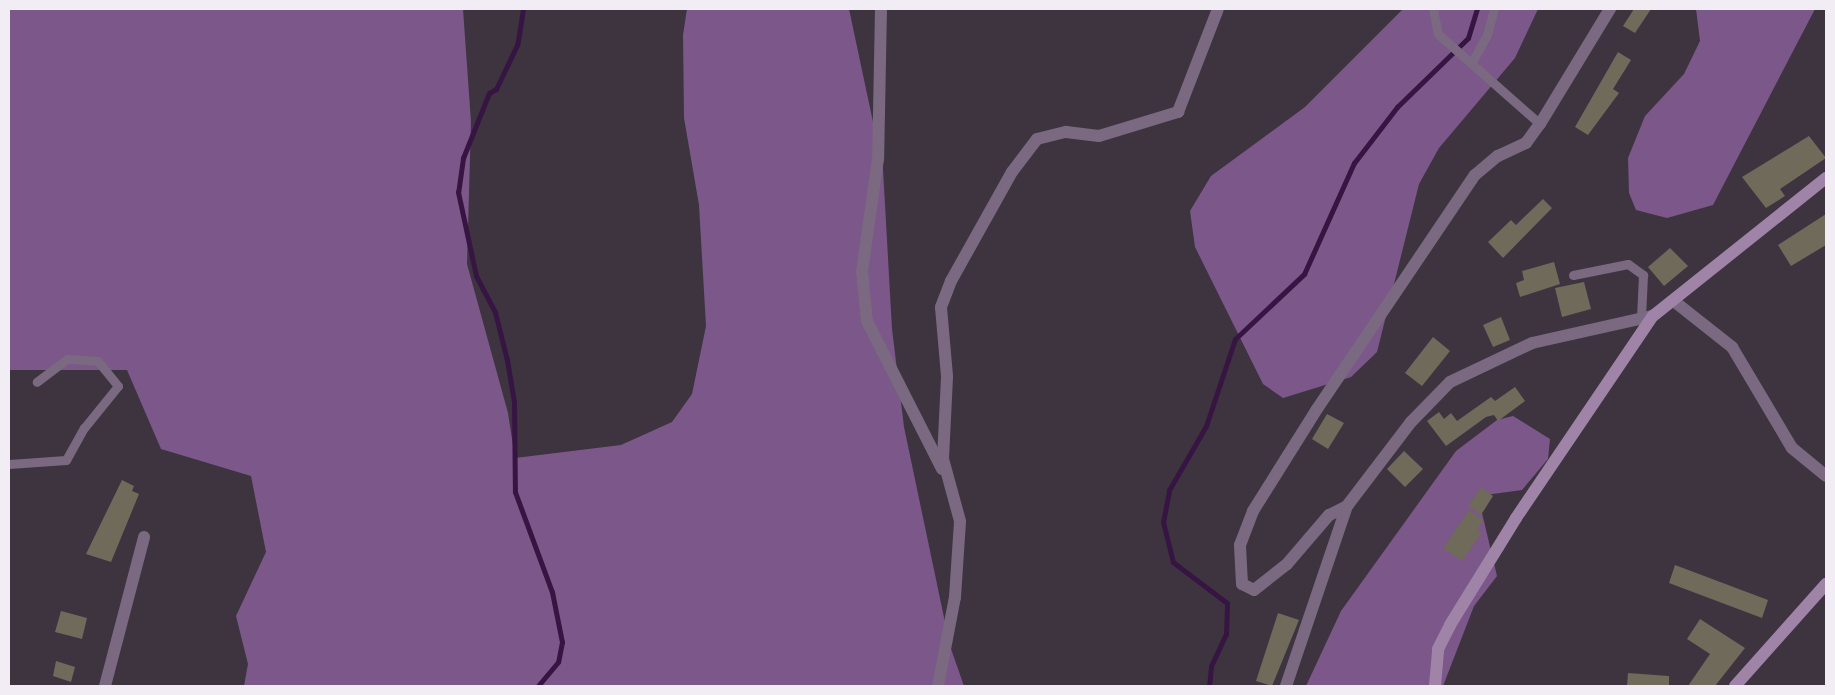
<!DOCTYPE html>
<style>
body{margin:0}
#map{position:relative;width:1835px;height:695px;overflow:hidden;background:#3d3440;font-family:Commissioner,sans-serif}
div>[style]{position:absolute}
.forest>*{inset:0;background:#7c5789}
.stream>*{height:5px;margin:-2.5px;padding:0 2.5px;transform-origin:2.5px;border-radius:2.5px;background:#371542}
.building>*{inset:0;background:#706a5b}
.lane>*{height:9px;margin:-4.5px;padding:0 4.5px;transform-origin:4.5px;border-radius:4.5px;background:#7a6980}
.street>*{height:12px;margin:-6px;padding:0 6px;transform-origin:6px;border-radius:6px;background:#7a6980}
.secondary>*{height:12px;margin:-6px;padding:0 6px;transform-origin:6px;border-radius:6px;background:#9f84a8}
span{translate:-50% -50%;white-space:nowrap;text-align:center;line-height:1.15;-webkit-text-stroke:4px #332a36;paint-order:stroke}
.frame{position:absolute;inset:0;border:10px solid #f2ecf4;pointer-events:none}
</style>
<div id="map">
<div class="forest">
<i style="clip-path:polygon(9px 9px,463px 9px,471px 122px,467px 264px,508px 413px,515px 458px,621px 445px,672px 422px,692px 394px,706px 326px,699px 205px,684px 118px,683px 35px,687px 9px,849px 9px,883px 169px,892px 329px,904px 427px,950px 646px,964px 686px,244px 686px,248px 664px,236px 616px,266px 552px,251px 476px,161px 449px,127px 370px,9px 370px)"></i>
<i style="clip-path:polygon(1403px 9px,1538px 9px,1515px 58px,1439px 148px,1419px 184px,1377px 352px,1351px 377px,1283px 398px,1263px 384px,1195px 247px,1190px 211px,1211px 176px,1305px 107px)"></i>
<i style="clip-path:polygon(1696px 9px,1815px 9px,1713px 205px,1667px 218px,1636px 210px,1629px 193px,1628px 158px,1645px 116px,1684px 74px,1700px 41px)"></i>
<i style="clip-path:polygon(1513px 416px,1550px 439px,1548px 459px,1522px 490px,1478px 496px,1497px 576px,1474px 606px,1443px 686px,1306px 686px,1341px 611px,1456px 451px,1497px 420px)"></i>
</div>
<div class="stream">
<i style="left:523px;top:9px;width:36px;rotate:99deg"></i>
<i style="left:517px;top:45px;width:49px;rotate:115.5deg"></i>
<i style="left:496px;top:89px;width:8px;rotate:150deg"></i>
<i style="left:489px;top:93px;width:70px;rotate:111.8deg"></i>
<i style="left:463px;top:158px;width:34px;rotate:98deg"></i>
<i style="left:458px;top:192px;width:86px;rotate:77.9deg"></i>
<i style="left:476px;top:276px;width:41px;rotate:62.2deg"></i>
<i style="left:495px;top:312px;width:49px;rotate:76deg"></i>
<i style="left:507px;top:360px;width:43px;rotate:80.5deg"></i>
<i style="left:514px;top:402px;width:90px;rotate:89.4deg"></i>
<i style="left:515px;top:492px;width:107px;rotate:69.7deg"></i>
<i style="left:552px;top:592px;width:51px;rotate:78.7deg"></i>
<i style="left:562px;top:642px;width:20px;rotate:101deg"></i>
<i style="left:558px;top:662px;width:31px;rotate:130deg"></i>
<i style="left:1209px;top:686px;width:20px;rotate:-84deg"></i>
<i style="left:1211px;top:666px;width:35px;rotate:-65deg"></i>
<i style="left:1226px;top:634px;width:31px;rotate:-88deg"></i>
<i style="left:1227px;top:603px;width:68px;rotate:-142.8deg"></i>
<i style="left:1173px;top:562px;width:41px;rotate:-104deg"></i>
<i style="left:1163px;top:522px;width:33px;rotate:-79deg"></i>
<i style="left:1169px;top:490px;width:74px;rotate:-60deg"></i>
<i style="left:1206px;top:426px;width:92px;rotate:-71.6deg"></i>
<i style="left:1235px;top:339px;width:95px;rotate:-43.3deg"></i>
<i style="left:1304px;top:274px;width:122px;rotate:-65.8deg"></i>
<i style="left:1354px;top:163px;width:71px;rotate:-52.5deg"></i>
<i style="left:1397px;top:107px;width:99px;rotate:-44.2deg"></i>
<i style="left:1468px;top:38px;width:30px;rotate:-73deg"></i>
</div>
<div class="building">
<i style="clip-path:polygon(1634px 9px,1651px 9px,1635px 33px,1623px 26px)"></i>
<i style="clip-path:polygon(1618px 52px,1631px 60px,1613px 89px,1619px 93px,1588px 135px,1575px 127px)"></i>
<i style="clip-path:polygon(1809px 136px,1826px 158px,1780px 189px,1785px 196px,1766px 208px,1742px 177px)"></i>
<i style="clip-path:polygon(1543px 199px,1552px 208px,1503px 258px,1488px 242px,1511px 220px,1516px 225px)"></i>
<i style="clip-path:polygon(1826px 214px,1826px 245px,1791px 266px,1778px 245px)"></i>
<i style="clip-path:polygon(1670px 248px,1688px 266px,1664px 286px,1648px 267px)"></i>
<i style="clip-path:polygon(1554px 262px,1560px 284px,1520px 297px,1516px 283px,1524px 280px,1522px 271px)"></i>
<i style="clip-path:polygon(1584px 282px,1591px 309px,1562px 317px,1555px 288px)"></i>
<i style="clip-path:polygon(1501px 317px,1510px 340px,1493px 347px,1483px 325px)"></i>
<i style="clip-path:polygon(1433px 337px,1450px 351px,1422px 386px,1405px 373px)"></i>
<i style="clip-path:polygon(1515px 387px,1525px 401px,1498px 421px,1494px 415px,1486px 417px,1446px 446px,1427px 421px,1439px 412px,1444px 419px,1451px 413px,1457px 421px,1491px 397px,1495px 401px)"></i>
<i style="clip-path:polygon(1327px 414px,1344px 423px,1328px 449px,1312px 439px)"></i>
<i style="clip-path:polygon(1404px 451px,1423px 469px,1405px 487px,1387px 469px)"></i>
<i style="clip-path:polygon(122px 480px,134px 486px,132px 491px,139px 494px,111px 562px,86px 554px)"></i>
<i style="clip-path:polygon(1481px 487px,1493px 496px,1481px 515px,1468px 506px)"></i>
<i style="clip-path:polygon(1469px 510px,1483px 520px,1477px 529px,1482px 532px,1462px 561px,1443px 548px)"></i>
<i style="clip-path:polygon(1675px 565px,1768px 600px,1762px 618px,1669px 583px)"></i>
<i style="clip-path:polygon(61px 611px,87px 618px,82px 639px,55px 632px)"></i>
<i style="clip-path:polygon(1278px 613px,1299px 620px,1272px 686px,1256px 681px)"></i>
<i style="clip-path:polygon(1700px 619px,1745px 648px,1715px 686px,1688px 686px,1710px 654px,1687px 639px)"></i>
<i style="clip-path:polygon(56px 661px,75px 667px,71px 682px,53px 676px)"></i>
<i style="clip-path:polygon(1628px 673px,1669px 676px,1669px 686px,1627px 686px)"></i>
</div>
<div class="lane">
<i style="left:1433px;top:9px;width:25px;rotate:79deg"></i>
<i style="left:1438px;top:34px;width:136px;rotate:41.4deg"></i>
<i style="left:1472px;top:62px;width:31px;rotate:-61deg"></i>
<i style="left:1487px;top:35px;width:27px;rotate:-75deg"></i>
<i style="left:1573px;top:275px;width:56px;rotate:-11.3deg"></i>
<i style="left:1628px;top:264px;width:19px;rotate:36deg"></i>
<i style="left:1643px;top:275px;width:43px;rotate:92.7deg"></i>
<i style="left:9px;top:464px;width:57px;rotate:-4deg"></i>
<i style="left:66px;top:460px;width:37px;rotate:-61deg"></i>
<i style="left:84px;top:428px;width:54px;rotate:-51deg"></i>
<i style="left:118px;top:386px;width:32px;rotate:-129deg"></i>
<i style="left:98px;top:361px;width:31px;rotate:-176deg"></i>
<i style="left:67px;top:359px;width:38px;rotate:143deg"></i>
</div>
<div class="street">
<i style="left:881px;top:9px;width:150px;rotate:91.1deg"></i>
<i style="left:878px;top:159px;width:113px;rotate:98.1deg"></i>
<i style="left:862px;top:271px;width:50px;rotate:84.3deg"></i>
<i style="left:867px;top:321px;width:166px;rotate:63.1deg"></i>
<i style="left:1675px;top:302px;width:73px;rotate:38.3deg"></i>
<i style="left:1732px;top:347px;width:117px;rotate:59.3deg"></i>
<i style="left:1792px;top:448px;width:44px;rotate:39.5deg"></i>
<i style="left:1347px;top:506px;width:20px;rotate:153deg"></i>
<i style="left:1329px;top:515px;width:65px;rotate:130.6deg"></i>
<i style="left:1287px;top:564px;width:42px;rotate:141.8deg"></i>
<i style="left:1254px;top:590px;width:13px;rotate:-153deg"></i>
<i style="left:1242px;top:584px;width:39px;rotate:-93deg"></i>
<i style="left:1240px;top:545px;width:36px;rotate:-69deg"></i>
<i style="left:1253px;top:511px;width:120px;rotate:-57.9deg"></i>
<i style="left:1317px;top:409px;width:282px;rotate:-56deg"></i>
<i style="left:1475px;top:175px;width:30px;rotate:-40deg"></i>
<i style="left:1498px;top:156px;width:31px;rotate:-25deg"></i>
<i style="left:1526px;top:143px;width:24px;rotate:-54deg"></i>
<i style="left:1540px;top:124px;width:135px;rotate:-58.7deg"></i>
<i style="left:105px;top:686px;width:154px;rotate:-75.3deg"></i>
<i style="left:938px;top:686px;width:91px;rotate:-79.2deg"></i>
<i style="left:955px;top:597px;width:76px;rotate:-86.2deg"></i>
<i style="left:960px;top:521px;width:64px;rotate:-105.3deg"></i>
<i style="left:943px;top:459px;width:83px;rotate:-87.2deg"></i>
<i style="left:947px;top:376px;width:69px;rotate:-95deg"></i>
<i style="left:941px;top:307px;width:28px;rotate:-69deg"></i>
<i style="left:951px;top:281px;width:125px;rotate:-60.8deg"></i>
<i style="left:1012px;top:172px;width:41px;rotate:-52.9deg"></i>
<i style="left:1037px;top:139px;width:30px;rotate:-14deg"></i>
<i style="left:1066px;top:132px;width:33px;rotate:7deg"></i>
<i style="left:1099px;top:136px;width:83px;rotate:-16.9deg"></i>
<i style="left:1178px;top:112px;width:110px;rotate:-68.8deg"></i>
<i style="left:1286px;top:686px;width:190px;rotate:-71.3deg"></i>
<i style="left:1347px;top:506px;width:106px;rotate:-52.7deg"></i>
<i style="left:1411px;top:422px;width:56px;rotate:-45.7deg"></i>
<i style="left:1450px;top:382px;width:91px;rotate:-25.4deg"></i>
<i style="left:1532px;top:343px;width:124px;rotate:-12.6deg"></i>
</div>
<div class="secondary">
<i style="left:1435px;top:686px;width:37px;rotate:-85deg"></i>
<i style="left:1438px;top:649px;width:27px;rotate:-63deg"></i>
<i style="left:1450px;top:625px;width:126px;rotate:-58.3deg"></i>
<i style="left:1516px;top:518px;width:244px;rotate:-55.9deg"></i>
<i style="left:1653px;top:316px;width:221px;rotate:-38.6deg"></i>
<i style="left:1735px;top:686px;width:137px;rotate:-48.3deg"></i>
</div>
<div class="frame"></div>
</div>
